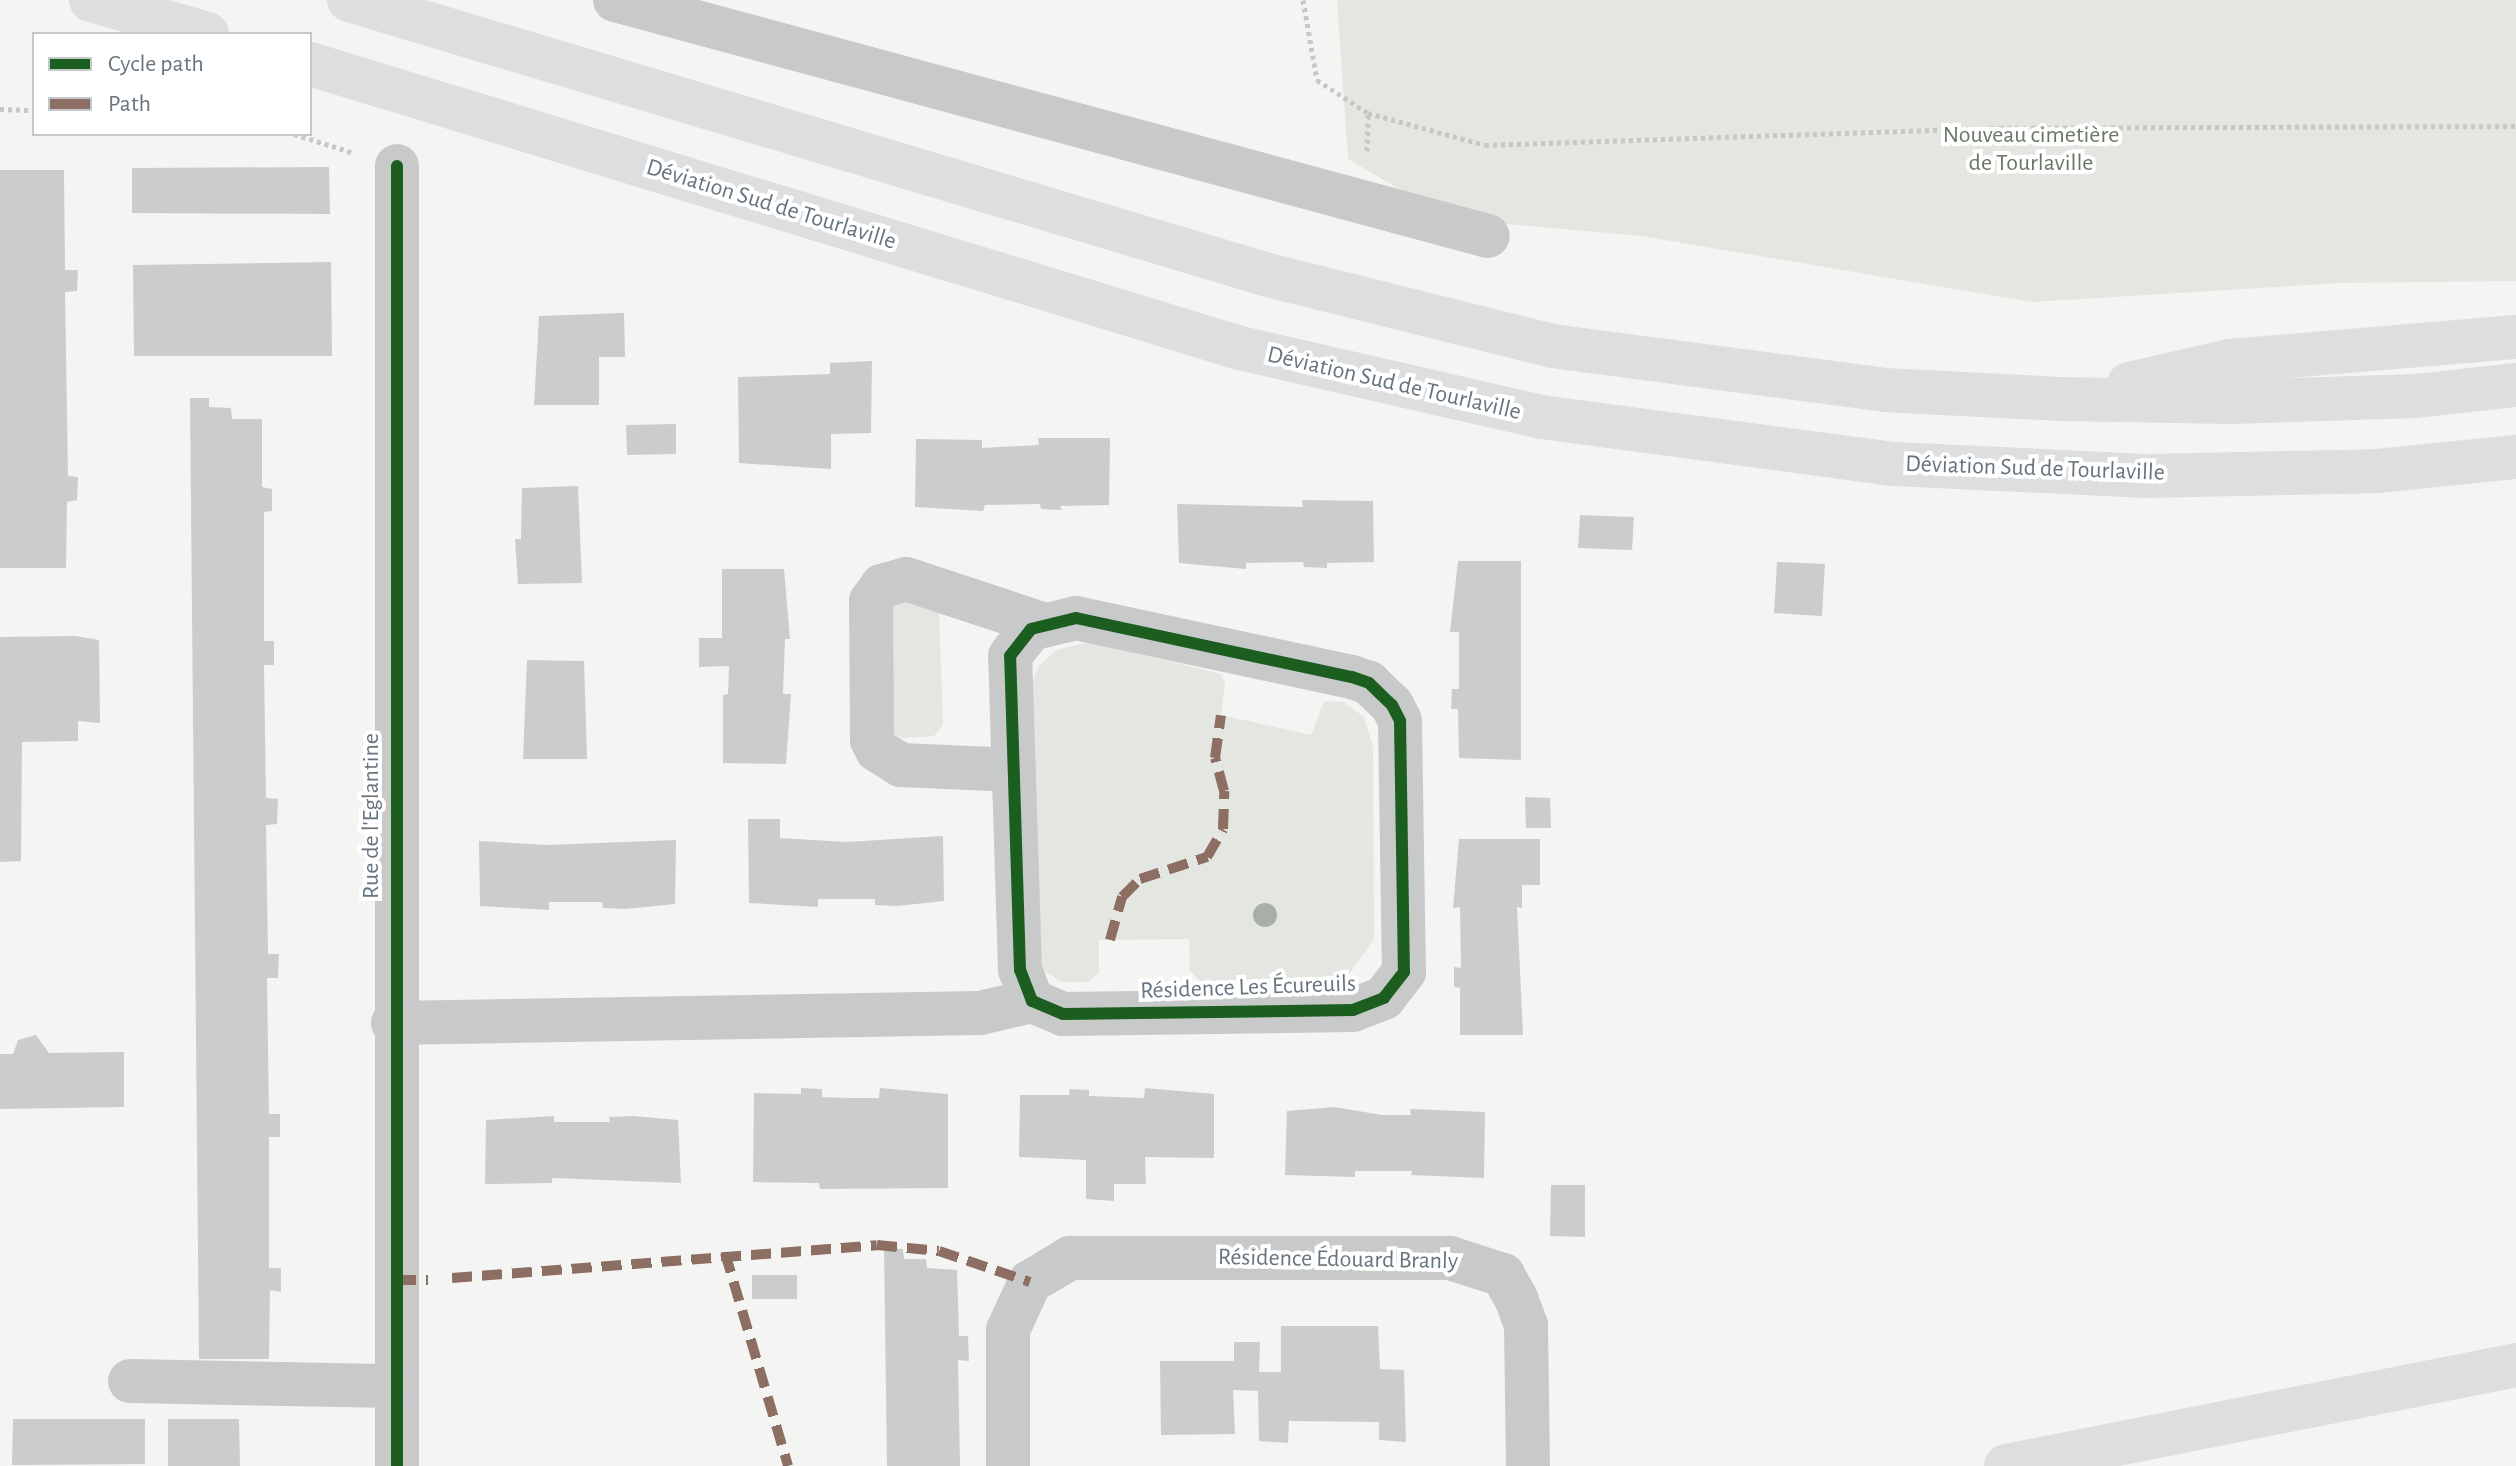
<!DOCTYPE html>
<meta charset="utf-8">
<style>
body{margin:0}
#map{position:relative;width:2516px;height:1466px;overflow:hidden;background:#f4f4f3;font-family:"Alegreya Sans",sans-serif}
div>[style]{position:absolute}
.green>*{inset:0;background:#e4e6e1}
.building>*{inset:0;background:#cbcccc}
.path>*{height:5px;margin-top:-2.5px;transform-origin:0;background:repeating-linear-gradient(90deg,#c6c7c7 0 4px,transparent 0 8px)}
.minor>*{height:44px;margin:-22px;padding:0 22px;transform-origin:22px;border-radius:22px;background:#c8caca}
.highway>*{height:44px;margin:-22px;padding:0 22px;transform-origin:22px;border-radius:22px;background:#dddedf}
.quiet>*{height:10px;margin-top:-5px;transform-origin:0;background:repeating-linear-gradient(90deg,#8d6e63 0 20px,transparent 0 30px)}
.cycleway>*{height:12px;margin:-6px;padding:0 6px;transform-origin:6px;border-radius:6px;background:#1b5e20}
.trees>*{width:24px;height:24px;margin:-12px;border-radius:50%;background:#a8afa5}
span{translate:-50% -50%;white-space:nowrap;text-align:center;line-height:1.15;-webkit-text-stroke:8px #fff;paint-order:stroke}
.park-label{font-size:24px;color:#697765}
.street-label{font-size:24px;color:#67757f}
.legend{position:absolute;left:32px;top:32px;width:280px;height:104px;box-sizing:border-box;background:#fff;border:2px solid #c2c8cc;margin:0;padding:10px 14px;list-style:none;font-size:24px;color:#67757f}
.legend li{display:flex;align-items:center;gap:16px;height:40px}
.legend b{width:40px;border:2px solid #c2c8cc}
</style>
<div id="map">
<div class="green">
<i style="clip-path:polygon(1337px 0,2516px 0,2516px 281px,2340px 283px,2031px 302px,1642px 236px,1451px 219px,1348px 159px)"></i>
<i style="clip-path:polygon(895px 599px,939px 609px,943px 725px,934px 736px,903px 738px,890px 732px,888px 602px)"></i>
<i style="clip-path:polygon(1090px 642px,1221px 674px,1225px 684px,1221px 715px,1311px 735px,1324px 701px,1344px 702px,1364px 717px,1373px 747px,1374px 939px,1347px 977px,1200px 981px,1190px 971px,1189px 939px,1099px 940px,1099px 972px,1088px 982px,1062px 982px,1040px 969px,1030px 687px,1039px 666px,1056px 650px)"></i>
</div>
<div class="building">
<i style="clip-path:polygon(329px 167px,330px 214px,132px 213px,132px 168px)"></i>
<i style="clip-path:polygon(0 170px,64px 170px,65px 270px,78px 270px,77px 291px,65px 292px,68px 476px,78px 477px,77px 500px,67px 502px,66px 568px,0 568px)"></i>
<i style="clip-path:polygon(331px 262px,332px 356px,134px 356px,133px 265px)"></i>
<i style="clip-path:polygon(624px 313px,625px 357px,599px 357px,599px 405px,534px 405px,539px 316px)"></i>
<i style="clip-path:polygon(872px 361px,871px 433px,831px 434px,831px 469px,739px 463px,738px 377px,830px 374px,830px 363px)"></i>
<i style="clip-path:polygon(190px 398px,209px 398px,209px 407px,231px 408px,232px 419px,262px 419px,262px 487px,272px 489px,272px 511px,264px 512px,264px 641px,274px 641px,274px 665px,264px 665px,266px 798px,278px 799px,277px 824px,266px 825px,268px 954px,279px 954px,278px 978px,267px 978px,269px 1114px,280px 1114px,280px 1137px,269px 1137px,269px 1268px,281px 1268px,281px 1292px,270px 1290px,269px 1359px,199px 1359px)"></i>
<i style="clip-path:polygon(676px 424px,676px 454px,627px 455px,626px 425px)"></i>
<i style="clip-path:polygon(1038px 438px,1110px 438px,1109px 505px,1060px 506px,1062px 510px,1041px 509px,1040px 504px,985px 505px,983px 511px,915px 507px,916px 439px,982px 440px,982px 448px,1039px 445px)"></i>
<i style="clip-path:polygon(578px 486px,582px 583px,518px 584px,515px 539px,521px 539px,522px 488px)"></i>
<i style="clip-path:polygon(1302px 500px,1373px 501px,1374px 562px,1327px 563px,1327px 568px,1304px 567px,1303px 562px,1246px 563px,1246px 569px,1179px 563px,1177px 504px,1303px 507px)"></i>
<i style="clip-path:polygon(1580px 515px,1634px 517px,1632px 550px,1578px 548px)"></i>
<i style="clip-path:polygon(1458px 561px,1521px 561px,1521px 760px,1459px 758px,1458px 709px,1451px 709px,1452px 689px,1459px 689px,1459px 632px,1450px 632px)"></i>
<i style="clip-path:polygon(1777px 562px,1825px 564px,1822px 616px,1774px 613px)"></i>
<i style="clip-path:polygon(722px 569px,784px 569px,790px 639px,785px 639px,783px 694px,791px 694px,786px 764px,723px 763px,723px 695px,728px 694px,729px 666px,699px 667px,699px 638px,722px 638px)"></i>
<i style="clip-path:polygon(75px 636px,99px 640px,100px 723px,78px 721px,78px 741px,22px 742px,21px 861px,0 862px,0 637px)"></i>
<i style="clip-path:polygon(527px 660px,584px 661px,587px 759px,523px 759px)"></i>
<i style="clip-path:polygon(1525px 797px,1550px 798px,1551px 828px,1526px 828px)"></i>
<i style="clip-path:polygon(748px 819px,780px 819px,780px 838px,847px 842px,943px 836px,944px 901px,897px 906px,875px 905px,875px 899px,818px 899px,818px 907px,749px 903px)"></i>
<i style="clip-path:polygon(1459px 839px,1540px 839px,1540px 885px,1522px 885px,1522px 908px,1517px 907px,1523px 1035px,1460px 1035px,1460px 988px,1454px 987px,1454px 967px,1461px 968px,1460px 907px,1453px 908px)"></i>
<i style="clip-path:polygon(676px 840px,675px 904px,625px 909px,603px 908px,602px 902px,549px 902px,549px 910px,480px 906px,479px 841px,548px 845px)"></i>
<i style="clip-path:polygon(36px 1035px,49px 1053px,124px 1052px,124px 1107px,0 1109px,0 1054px,13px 1054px,18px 1040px)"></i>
<i style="clip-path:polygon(801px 1088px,822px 1089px,822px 1097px,849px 1098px,879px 1098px,880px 1088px,948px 1094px,948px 1188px,820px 1189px,819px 1183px,753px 1182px,754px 1093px,801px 1094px)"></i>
<i style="clip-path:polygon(1145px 1088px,1214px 1094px,1214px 1158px,1145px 1157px,1146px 1184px,1114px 1184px,1114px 1201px,1086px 1199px,1086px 1160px,1019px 1157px,1020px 1095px,1070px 1095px,1069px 1089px,1089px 1090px,1089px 1096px,1144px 1098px)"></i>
<i style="clip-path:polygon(1334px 1107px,1382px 1115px,1411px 1115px,1410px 1109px,1485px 1112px,1484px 1178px,1411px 1175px,1412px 1171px,1355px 1171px,1355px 1177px,1285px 1175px,1287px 1111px)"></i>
<i style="clip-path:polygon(554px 1116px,554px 1122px,610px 1122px,609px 1117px,633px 1116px,678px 1120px,681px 1183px,552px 1178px,552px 1183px,485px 1184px,486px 1120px)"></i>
<i style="clip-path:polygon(1551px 1185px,1585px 1185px,1585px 1237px,1550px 1236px)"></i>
<i style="clip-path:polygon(884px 1248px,903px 1249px,904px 1259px,926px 1259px,927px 1268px,957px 1270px,959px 1336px,968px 1336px,969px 1361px,958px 1360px,960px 1466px,887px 1466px)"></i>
<i style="clip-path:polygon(752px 1275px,797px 1275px,797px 1299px,752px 1299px)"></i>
<i style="clip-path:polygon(1281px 1326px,1378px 1326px,1380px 1369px,1404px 1370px,1406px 1442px,1379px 1440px,1379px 1422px,1289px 1421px,1288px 1443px,1259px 1441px,1258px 1391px,1233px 1390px,1235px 1434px,1161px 1435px,1160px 1361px,1234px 1361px,1234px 1342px,1260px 1342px,1259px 1372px,1281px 1372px)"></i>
<i style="clip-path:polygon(13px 1419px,145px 1419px,145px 1464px,12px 1465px)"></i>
<i style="clip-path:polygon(168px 1419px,239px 1419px,240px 1466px,168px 1466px)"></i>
</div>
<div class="path">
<i style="left:1303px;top:0;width:81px;rotate:80.1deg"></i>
<i style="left:1317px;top:80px;width:61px;rotate:32.9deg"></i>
<i style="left:1368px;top:113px;width:121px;rotate:15.3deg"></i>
<i style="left:1485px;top:145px;width:506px;rotate:-1.92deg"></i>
<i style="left:1991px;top:128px;width:525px;rotate:-0.22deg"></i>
<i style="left:0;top:109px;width:34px;rotate:2deg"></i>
<i style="left:294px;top:134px;width:60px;rotate:17.5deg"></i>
<i style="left:1367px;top:151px;width:38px;rotate:-88deg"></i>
</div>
<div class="minor">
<i style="left:615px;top:0;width:904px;rotate:15.13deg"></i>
<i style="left:397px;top:166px;width:1300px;rotate:90deg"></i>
<i style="left:1076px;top:618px;width:282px;rotate:12.1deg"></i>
<i style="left:1352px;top:677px;width:18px;rotate:19deg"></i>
<i style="left:1369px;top:683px;width:32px;rotate:44deg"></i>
<i style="left:1392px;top:705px;width:18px;rotate:63deg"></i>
<i style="left:1400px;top:721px;width:251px;rotate:89.1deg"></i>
<i style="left:1404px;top:972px;width:33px;rotate:128deg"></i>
<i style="left:1384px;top:998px;width:33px;rotate:159deg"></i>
<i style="left:1353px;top:1010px;width:290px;rotate:179.2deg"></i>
<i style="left:1063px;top:1014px;width:34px;rotate:-157deg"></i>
<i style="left:1032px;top:1001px;width:33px;rotate:-111deg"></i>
<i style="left:1020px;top:970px;width:314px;rotate:-91.8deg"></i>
<i style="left:1010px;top:656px;width:34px;rotate:-52deg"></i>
<i style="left:1031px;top:629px;width:46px;rotate:-13.7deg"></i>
<i style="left:1014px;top:770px;width:113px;rotate:-177.5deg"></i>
<i style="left:901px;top:765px;width:28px;rotate:-148deg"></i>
<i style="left:877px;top:750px;width:11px;rotate:-117deg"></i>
<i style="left:872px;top:740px;width:139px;rotate:-90.4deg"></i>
<i style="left:871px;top:601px;width:19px;rotate:-54deg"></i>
<i style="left:882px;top:586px;width:25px;rotate:-16deg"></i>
<i style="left:906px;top:579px;width:143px;rotate:18.3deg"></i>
<i style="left:393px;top:1023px;width:587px;rotate:-0.98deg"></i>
<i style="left:980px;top:1013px;width:53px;rotate:-13deg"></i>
<i style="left:130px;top:1381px;width:267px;rotate:1.1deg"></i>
<i style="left:1008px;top:1466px;width:136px;rotate:-90deg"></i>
<i style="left:1008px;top:1330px;width:53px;rotate:-65.4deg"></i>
<i style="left:1030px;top:1282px;width:47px;rotate:-31deg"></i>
<i style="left:1070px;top:1258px;width:380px"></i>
<i style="left:1450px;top:1258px;width:56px;rotate:17.8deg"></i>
<i style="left:1503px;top:1275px;width:26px;rotate:61deg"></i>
<i style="left:1516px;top:1298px;width:29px;rotate:70deg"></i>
<i style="left:1526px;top:1325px;width:141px;rotate:89.2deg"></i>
</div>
<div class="highway">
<i style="left:91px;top:0;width:121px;rotate:16.3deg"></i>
<i style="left:349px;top:0;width:959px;rotate:16.66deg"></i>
<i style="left:1268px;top:275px;width:293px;rotate:14deg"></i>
<i style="left:1552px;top:346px;width:335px;rotate:7.5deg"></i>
<i style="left:1884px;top:390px;width:176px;rotate:2.9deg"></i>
<i style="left:2060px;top:399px;width:172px;rotate:1deg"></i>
<i style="left:2232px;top:402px;width:184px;rotate:-1.9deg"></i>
<i style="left:2416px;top:396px;width:101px;rotate:-6.3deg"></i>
<i style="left:310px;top:64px;width:972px;rotate:16.98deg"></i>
<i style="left:1240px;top:348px;width:309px;rotate:12.9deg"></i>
<i style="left:1541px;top:417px;width:356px;rotate:7.6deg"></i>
<i style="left:1894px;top:464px;width:253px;rotate:2.7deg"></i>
<i style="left:2147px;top:476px;width:230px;rotate:-1.2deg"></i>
<i style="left:2377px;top:471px;width:140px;rotate:-5.8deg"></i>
<i style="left:2129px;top:384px;width:104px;rotate:-12.8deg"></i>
<i style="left:2230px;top:361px;width:287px;rotate:-4.8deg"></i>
<i style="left:2006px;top:1466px;width:520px;rotate:-11.2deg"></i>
</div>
<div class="quiet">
<i style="left:1110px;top:940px;width:45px;rotate:-74.4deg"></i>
<i style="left:1122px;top:897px;width:25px;rotate:-45deg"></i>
<i style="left:1140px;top:879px;width:71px;rotate:-18.2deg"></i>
<i style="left:1207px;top:857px;width:32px;rotate:-60deg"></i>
<i style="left:1223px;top:829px;width:38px;rotate:-88deg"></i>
<i style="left:1224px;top:791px;width:34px;rotate:-105deg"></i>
<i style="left:1215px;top:758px;width:43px;rotate:-82.1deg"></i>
<i style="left:725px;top:1253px;width:222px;rotate:73.5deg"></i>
<i style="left:452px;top:1278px;width:426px;rotate:-4.4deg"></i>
<i style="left:877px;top:1245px;width:62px;rotate:5.5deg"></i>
<i style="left:939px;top:1251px;width:96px;rotate:18.8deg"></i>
<i style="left:396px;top:1280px;width:32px"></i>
</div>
<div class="cycleway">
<i style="left:397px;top:166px;width:1300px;rotate:90deg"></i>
<i style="left:1076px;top:618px;width:282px;rotate:12.1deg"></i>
<i style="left:1352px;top:677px;width:18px;rotate:19deg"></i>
<i style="left:1369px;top:683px;width:32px;rotate:44deg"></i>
<i style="left:1392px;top:705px;width:18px;rotate:63deg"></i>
<i style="left:1400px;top:721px;width:251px;rotate:89.1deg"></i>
<i style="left:1404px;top:972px;width:33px;rotate:128deg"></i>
<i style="left:1384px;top:998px;width:33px;rotate:159deg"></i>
<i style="left:1353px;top:1010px;width:290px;rotate:179.2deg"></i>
<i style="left:1063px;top:1014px;width:34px;rotate:-157deg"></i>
<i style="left:1032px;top:1001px;width:33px;rotate:-111deg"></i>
<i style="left:1020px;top:970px;width:314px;rotate:-91.8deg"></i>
<i style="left:1010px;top:656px;width:34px;rotate:-52deg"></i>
<i style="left:1031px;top:629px;width:46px;rotate:-13.7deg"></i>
</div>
<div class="trees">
<i style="left:1265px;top:915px"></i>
</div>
<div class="park-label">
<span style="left:2031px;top:150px">Nouveau cimetière<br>de Tourlaville</span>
</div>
<div class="street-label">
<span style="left:771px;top:205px;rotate:17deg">Déviation Sud de Tourlaville</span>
<span style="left:1394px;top:384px;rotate:13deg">Déviation Sud de Tourlaville</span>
<span style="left:2035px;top:469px;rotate:2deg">Déviation Sud de Tourlaville</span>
<span style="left:372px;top:816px;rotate:-90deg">Rue de l'Eglantine</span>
<span style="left:1248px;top:988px;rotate:-2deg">Résidence Les Écureuils</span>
<span style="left:1338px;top:1260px;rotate:1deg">Résidence Édouard Branly</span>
</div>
<ul class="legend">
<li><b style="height:10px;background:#1b5e20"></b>Cycle path</li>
<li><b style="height:10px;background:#8d6e63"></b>Path</li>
</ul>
</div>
